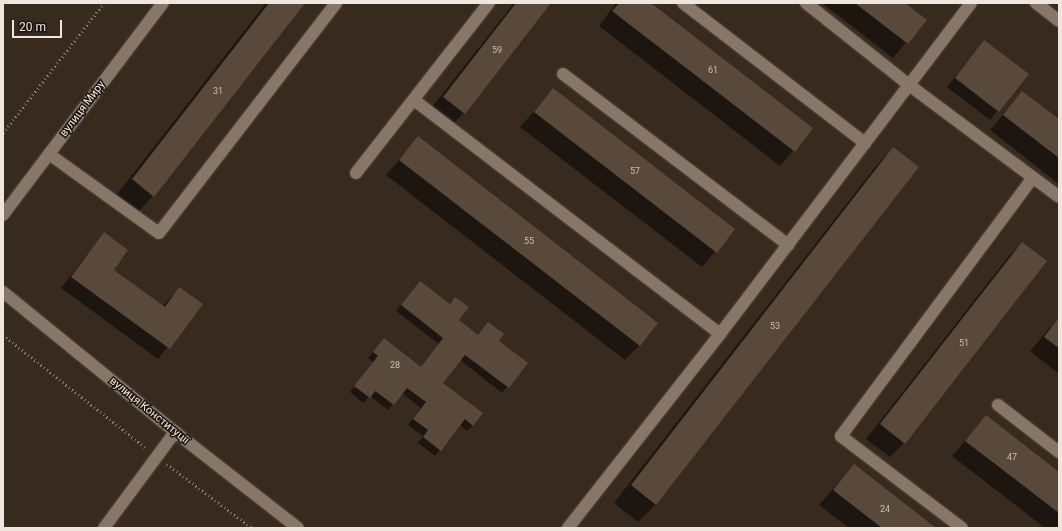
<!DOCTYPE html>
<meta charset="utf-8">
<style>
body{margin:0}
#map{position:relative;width:1062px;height:531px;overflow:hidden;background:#382a1e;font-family:Roboto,sans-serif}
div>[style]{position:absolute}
.shadow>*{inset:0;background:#0007}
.building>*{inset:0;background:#58493b}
.path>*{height:2.5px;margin-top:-1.25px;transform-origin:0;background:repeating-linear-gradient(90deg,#91857b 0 1px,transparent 0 4px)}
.roads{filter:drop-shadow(0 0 1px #51463b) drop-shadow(0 0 1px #51463b)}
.minor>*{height:12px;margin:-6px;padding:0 6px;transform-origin:6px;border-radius:6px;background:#877768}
span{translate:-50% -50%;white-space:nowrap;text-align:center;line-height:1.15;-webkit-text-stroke:3px #1b140f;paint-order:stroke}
.number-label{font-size:9px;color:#c9bfb5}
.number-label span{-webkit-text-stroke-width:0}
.street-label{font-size:11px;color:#efe6de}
.frame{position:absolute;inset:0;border:4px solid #efe6de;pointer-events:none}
.scale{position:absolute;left:12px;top:20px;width:50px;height:18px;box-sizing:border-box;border:2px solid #efe6de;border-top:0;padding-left:5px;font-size:12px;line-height:14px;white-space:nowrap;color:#efe6de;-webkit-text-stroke:3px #1b140f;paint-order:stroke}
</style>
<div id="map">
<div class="shadow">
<i style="clip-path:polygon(266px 3px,303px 3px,153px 196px,136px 214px,115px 197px)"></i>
<i style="clip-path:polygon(514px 3px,549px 3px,464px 113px,450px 127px,429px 111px)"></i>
<i style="clip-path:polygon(616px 3px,649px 3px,812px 128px,780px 166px,599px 26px)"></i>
<i style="clip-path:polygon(822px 3px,903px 3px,925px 20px,893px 58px)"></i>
<i style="clip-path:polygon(984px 41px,1027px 74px,990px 120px,947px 87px)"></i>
<i style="clip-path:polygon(553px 90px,734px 229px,702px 267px,520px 127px)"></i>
<i style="clip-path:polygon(1022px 92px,1059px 121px,1059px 184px,990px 130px)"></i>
<i style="clip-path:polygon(418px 138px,640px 345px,625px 360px,386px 175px)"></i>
<i style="clip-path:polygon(893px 148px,656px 504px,638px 522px,614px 503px,876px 166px)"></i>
<i style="clip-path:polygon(104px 233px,113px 270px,163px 306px,179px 288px,201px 305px,158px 359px,61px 288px)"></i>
<i style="clip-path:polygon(1022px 243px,904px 443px,890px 457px,866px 439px,1008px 257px)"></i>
<i style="clip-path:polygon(420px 282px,449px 304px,455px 298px,458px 321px,478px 335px,497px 341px,527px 364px,502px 393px,460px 360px,442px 383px,473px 425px,467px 431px,460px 425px,435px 456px,418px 443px,423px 436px,408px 425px,421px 408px,402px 393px,388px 410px,370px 396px,363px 403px,350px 392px,373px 362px,368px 358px,384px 339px,421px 368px,439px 344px,396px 311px)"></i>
<i style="clip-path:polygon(1059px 317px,1059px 374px,1030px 351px)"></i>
<i style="clip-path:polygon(986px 417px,1059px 473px,1059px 528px,1045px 528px,952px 456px)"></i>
<i style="clip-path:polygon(854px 465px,934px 528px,849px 528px,819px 505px)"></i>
</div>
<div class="building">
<i style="clip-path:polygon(269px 3px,305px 3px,154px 197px,132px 179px)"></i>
<i style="clip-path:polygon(516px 3px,551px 3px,465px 114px,443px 97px)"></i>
<i style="clip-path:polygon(619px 3px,651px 3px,813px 128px,795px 152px,612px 11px)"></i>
<i style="clip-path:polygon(855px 3px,905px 3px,927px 20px,908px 44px)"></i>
<i style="clip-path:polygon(984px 40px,1029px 74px,999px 112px,955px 78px)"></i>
<i style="clip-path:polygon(553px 88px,735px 229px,717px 253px,534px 112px)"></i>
<i style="clip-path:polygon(1022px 91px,1059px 119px,1059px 158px,1003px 115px)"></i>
<i style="clip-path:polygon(418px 136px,658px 323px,640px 346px,399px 160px)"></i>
<i style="clip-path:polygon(893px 147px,919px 167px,656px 505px,631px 485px)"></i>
<i style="clip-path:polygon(104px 232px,128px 250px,114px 270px,165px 307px,179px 287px,203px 304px,170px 349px,71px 277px)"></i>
<i style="clip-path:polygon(1022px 242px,1047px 261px,905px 444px,880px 424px)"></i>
<i style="clip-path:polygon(420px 281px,450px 304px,455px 297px,469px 307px,459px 320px,478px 335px,488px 322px,504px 334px,499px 341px,528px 363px,509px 388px,465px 355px,443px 383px,483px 413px,473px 426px,465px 419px,441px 451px,423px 437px,428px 430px,413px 419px,426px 402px,407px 388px,394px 405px,375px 391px,370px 398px,354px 386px,378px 356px,373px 352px,384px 338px,421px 367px,443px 338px,401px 305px)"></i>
<i style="clip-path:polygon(1059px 317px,1059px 348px,1044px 337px)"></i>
<i style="clip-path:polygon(986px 415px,1059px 472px,1059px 513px,965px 441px)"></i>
<i style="clip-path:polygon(854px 464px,936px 528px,882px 528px,833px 490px)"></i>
</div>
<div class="path">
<i style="left:3px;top:133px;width:165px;rotate:-52.2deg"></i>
<i style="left:3px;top:335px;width:182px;rotate:38.3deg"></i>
<i style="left:167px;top:464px;width:106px;rotate:37deg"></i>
</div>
<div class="roads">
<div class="minor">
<i style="left:683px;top:3px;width:230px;rotate:37.6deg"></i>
<i style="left:806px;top:3px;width:132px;rotate:38.5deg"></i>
<i style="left:909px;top:85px;width:103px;rotate:-52.9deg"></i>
<i style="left:1036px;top:3px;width:29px;rotate:38deg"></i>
<i style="left:563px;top:74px;width:283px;rotate:37.2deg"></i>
<i style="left:414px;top:100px;width:385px;rotate:37.4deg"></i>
<i style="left:49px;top:154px;width:135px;rotate:35.7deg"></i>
<i style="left:159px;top:233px;width:290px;rotate:-52.4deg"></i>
<i style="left:356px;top:173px;width:216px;rotate:-52deg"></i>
<i style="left:3px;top:215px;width:266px;rotate:-53deg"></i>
<i style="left:3px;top:292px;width:222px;rotate:39.1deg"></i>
<i style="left:175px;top:432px;width:156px;rotate:38deg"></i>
<i style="left:998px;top:405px;width:77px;rotate:37.6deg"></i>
<i style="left:104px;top:528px;width:119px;rotate:-53.5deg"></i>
<i style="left:568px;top:528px;width:246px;rotate:-51.9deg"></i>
<i style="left:720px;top:334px;width:313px;rotate:-52.8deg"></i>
<i style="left:909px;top:85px;width:187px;rotate:36.7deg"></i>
<i style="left:962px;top:528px;width:152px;rotate:-142.8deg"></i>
<i style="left:841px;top:436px;width:322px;rotate:-53.4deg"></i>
</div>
</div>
<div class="number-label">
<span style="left:497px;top:50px">59</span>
<span style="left:713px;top:70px">61</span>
<span style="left:218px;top:91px">31</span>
<span style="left:635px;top:171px">57</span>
<span style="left:529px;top:241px">55</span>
<span style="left:775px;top:326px">53</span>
<span style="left:964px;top:343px">51</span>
<span style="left:395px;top:365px">28</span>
<span style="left:1012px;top:457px">47</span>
<span style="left:885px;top:509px">24</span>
</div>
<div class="street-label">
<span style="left:83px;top:109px;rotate:-53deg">вулиця Миру</span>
<span style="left:149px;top:411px;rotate:39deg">вулиця Конституції</span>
</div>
<div class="frame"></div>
<div class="scale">20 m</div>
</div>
